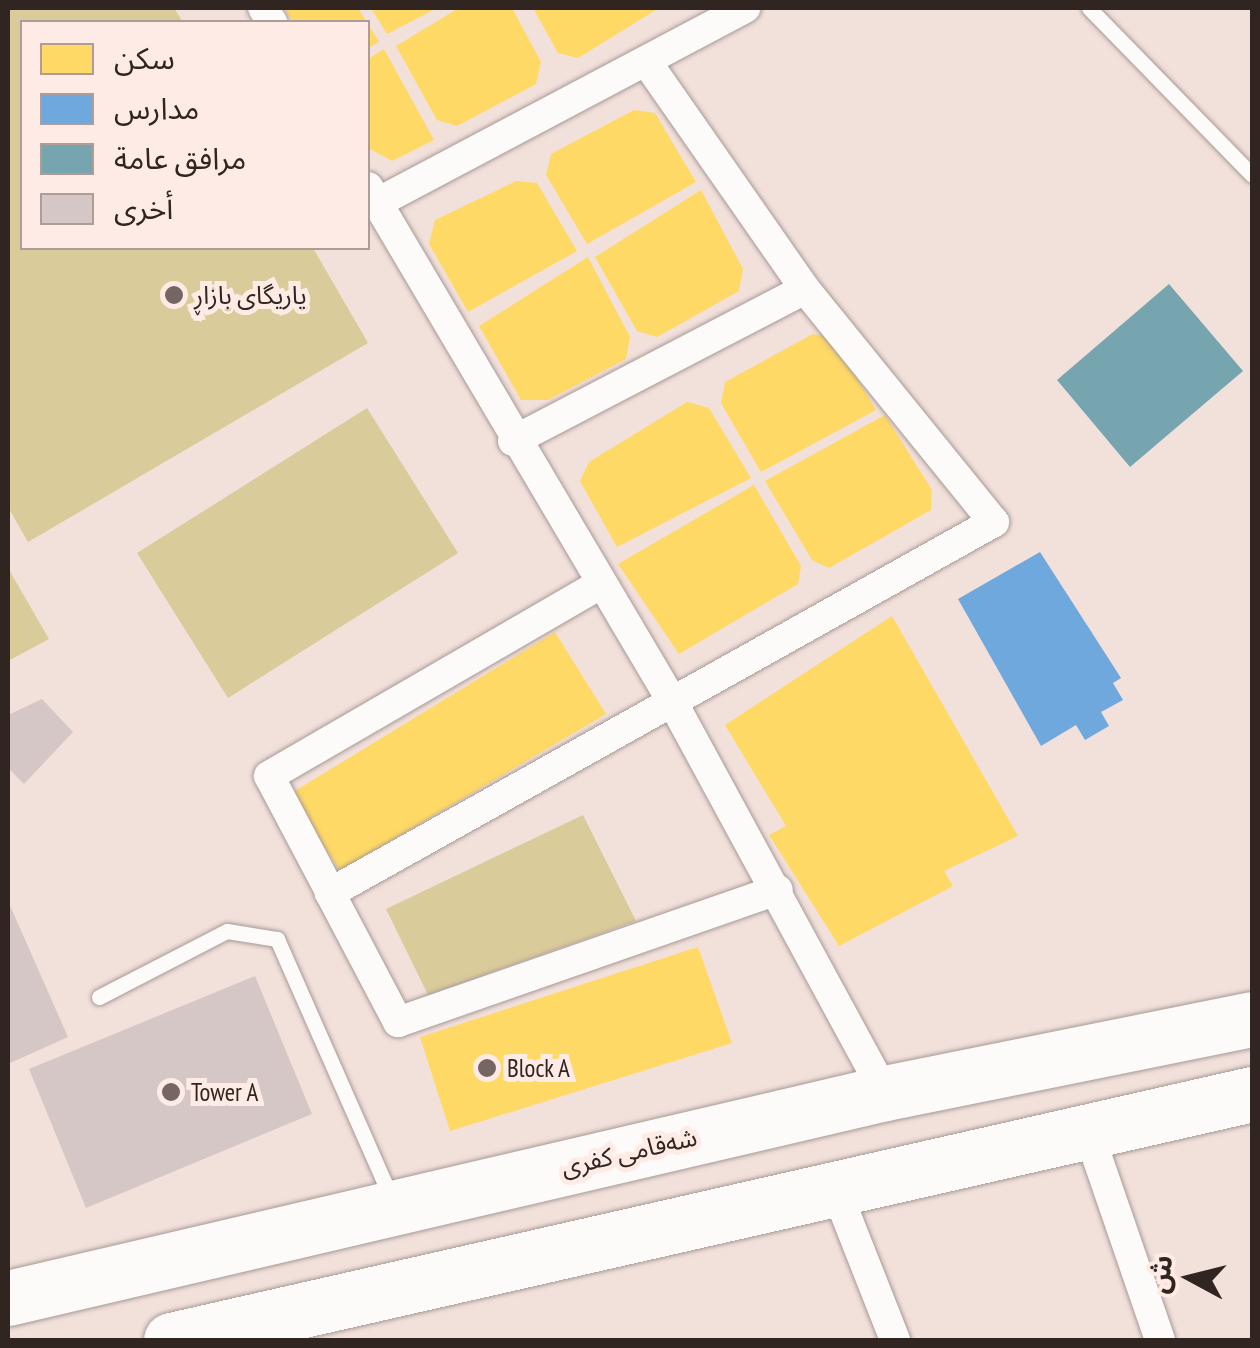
<!DOCTYPE html>
<meta charset="utf-8">
<style>
body{margin:0}
#map{position:relative;width:1260px;height:1348px;overflow:hidden;background:#f2e0db;font-family:"PT Sans Narrow","Noto Sans Arabic",sans-serif}
div>[style]{position:absolute}
.green>*{inset:0;background:#dacb9b}
.homes>*{inset:0;background:#ffd966}
.schools>*{inset:0;background:#6fa8dc}
.public>*{inset:0;background:#76a5af}
.building>*{inset:0;background:#d5c7c6}
.roads{filter:drop-shadow(0 0 2px #a79a96) drop-shadow(0 0 2px #a79a96)}
.lane>*{height:15px;margin:-7.5px;padding:0 7.5px;transform-origin:7.5px;border-radius:7.5px;background:#fdfafa}
.street>*{height:30px;margin:-15px;padding:0 15px;transform-origin:15px;border-radius:15px;background:#fdfafa}
.highway>*{height:55px;margin:-27.5px;padding:0 27.5px;transform-origin:27.5px;border-radius:27.5px;background:#fdfafa}
.dots>*{width:28px;height:28px;translate:-50% -50%;box-sizing:border-box;border:5px solid #ffebe6;border-radius:50%}
span{translate:-50% -50%;white-space:nowrap;text-align:center;line-height:1.15;-webkit-text-stroke:10px #ffebe6;paint-order:stroke}
.poi-label{font-size:25px;color:#312522}
.left{translate:0 -50%;text-align:left}
.street-label{font-size:25px;color:#312522}
.frame{position:absolute;inset:0;border:10px solid #312522;pointer-events:none}
.legend{position:absolute;left:20px;top:20px;width:350px;height:230px;box-sizing:border-box;background:#ffebe6;border:2px solid #ad9c98;margin:0;padding:12px 18px;list-style:none;font-size:30px;color:#312522}
.legend li{display:flex;align-items:center;gap:20px;height:50px}
.legend b{width:50px;border:2px solid #ad9c98}
.north{position:absolute;left:1140px;top:1228px;width:100px;height:100px;-webkit-text-stroke:8px #ffebe6;paint-order:stroke;rotate:277deg;font-size:28px;font-weight:700;line-height:40px;text-align:center;color:#312522}
.north::after{content:'';display:block;margin:auto;width:35px;height:45px;background:#312522;clip-path:polygon(50% 0,100% 100%,50% 72%,0 100%)}
</style>
<div id="map">
<div class="green">
<i style="clip-path:polygon(8px 8px,174px 8px,183px 22px,22px 22px,22px 248px,313px 248px,368px 343px,28px 542px,8px 507px)"></i>
<i style="clip-path:polygon(367px 408px,458px 553px,228px 698px,137px 553px)"></i>
<i style="clip-path:polygon(8px 568px,49px 639px,8px 661px)"></i>
<i style="clip-path:polygon(583px 815px,636px 921px,428px 995px,386px 909px)"></i>
</div>
<div class="homes">
<i style="clip-path:polygon(284px 8px,358px 8px,379px 42px,368px 48px,368px 22px,293px 22px)"></i>
<i style="clip-path:polygon(371px 8px,437px 8px,387px 34px)"></i>
<i style="clip-path:polygon(459px 8px,512px 8px,541px 62px,536px 84px,457px 126px,437px 120px,396px 46px)"></i>
<i style="clip-path:polygon(533px 8px,659px 8px,578px 58px,558px 53px)"></i>
<i style="clip-path:polygon(384px 49px,434px 140px,392px 161px,368px 148px,368px 59px)"></i>
<i style="clip-path:polygon(634px 110px,655px 113px,696px 182px,587px 244px,546px 175px,551px 154px)"></i>
<i style="clip-path:polygon(516px 181px,537px 183px,577px 251px,468px 312px,429px 244px,435px 220px)"></i>
<i style="clip-path:polygon(701px 190px,743px 269px,739px 291px,657px 337px,637px 331px,595px 257px)"></i>
<i style="clip-path:polygon(588px 257px,630px 337px,626px 359px,548px 400px,521px 400px,479px 326px)"></i>
<i style="clip-path:polygon(813px 334px,833px 337px,876px 410px,761px 472px,721px 403px,725px 382px)"></i>
<i style="clip-path:polygon(687px 402px,709px 408px,751px 478px,617px 547px,580px 481px,589px 462px)"></i>
<i style="clip-path:polygon(885px 415px,932px 490px,931px 510px,829px 568px,812px 560px,765px 481px)"></i>
<i style="clip-path:polygon(754px 485px,801px 566px,798px 584px,679px 654px,618px 564px)"></i>
<i style="clip-path:polygon(892px 616px,1018px 836px,944px 871px,953px 886px,839px 946px,769px 835px,786px 826px,725px 725px)"></i>
<i style="clip-path:polygon(555px 632px,606px 714px,340px 871px,290px 794px)"></i>
<i style="clip-path:polygon(698px 947px,732px 1043px,450px 1131px,420px 1037px)"></i>
</div>
<div class="schools">
<i style="clip-path:polygon(1040px 552px,1121px 678px,1113px 683px,1123px 700px,1101px 712px,1109px 726px,1085px 740px,1076px 725px,1041px 746px,958px 599px)"></i>
</div>
<div class="public">
<i style="clip-path:polygon(1169px 284px,1243px 371px,1130px 467px,1057px 380px)"></i>
</div>
<div class="building">
<i style="clip-path:polygon(42px 699px,73px 732px,24px 784px,8px 768px,8px 715px)"></i>
<i style="clip-path:polygon(8px 901px,68px 1037px,8px 1064px)"></i>
<i style="clip-path:polygon(255px 976px,312px 1114px,86px 1208px,29px 1069px)"></i>
</div>
<div class="roads">
<div class="lane">
<i style="left:1089px;top:8px;width:233px;rotate:45.7deg"></i>
<i style="left:99px;top:997px;width:144px;rotate:-27.3deg"></i>
<i style="left:227px;top:931px;width:51px;rotate:9.1deg"></i>
<i style="left:277px;top:939px;width:285px;rotate:66.2deg"></i>
</div>
<div class="street">
<i style="left:263px;top:8px;width:17px;rotate:57deg"></i>
<i style="left:648px;top:64px;width:274px;rotate:55.1deg"></i>
<i style="left:805px;top:289px;width:300px;rotate:51deg"></i>
<i style="left:994px;top:522px;width:761px;rotate:150.81deg"></i>
<i style="left:330px;top:893px;width:146px;rotate:62.2deg"></i>
<i style="left:398px;top:1022px;width:402px;rotate:-19.2deg"></i>
<i style="left:368px;top:187px;width:597px;rotate:59.4deg"></i>
<i style="left:672px;top:701px;width:446px;rotate:61.5deg"></i>
<i style="left:377px;top:203px;width:417px;rotate:-27.9deg"></i>
<i style="left:513px;top:441px;width:329px;rotate:-27.5deg"></i>
<i style="left:331px;top:893px;width:132px;rotate:-117.9deg"></i>
<i style="left:269px;top:776px;width:383px;rotate:-30.1deg"></i>
<i style="left:1087px;top:1128px;width:224px;rotate:71deg"></i>
<i style="left:834px;top:1185px;width:167px;rotate:68.5deg"></i>
</div>
<div class="highway">
<i style="left:8px;top:1298px;width:901px;rotate:-13.16deg"></i>
<i style="left:885px;top:1093px;width:374px;rotate:-11.4deg"></i>
<i style="left:171px;top:1340px;width:1109px;rotate:-12.82deg"></i>
</div>
</div>
<div class="dots">
<i style="left:174px;top:295px;background:#756663"></i>
<i style="left:487px;top:1068px;background:#756663"></i>
<i style="left:171px;top:1092px;background:#756663"></i>
</div>
<div class="poi-label">
<span class="left" style="left:194px;top:295px">یاریگای بازاڕ</span>
<span class="left" style="left:507px;top:1068px">Block A</span>
<span class="left" style="left:191px;top:1092px">Tower A</span>
</div>
<div class="street-label">
<span style="left:629px;top:1152px;rotate:-13deg">شەقامی کفری</span>
</div>
<div class="frame"></div>
<ul class="legend">
<li><b style="height:28px;background:#ffd966"></b>سكن</li>
<li><b style="height:28px;background:#6fa8dc"></b>مدارس</li>
<li><b style="height:28px;background:#76a5af"></b>مرافق عامة</li>
<li><b style="height:28px;background:#d5c7c6"></b>أخرى</li>
</ul>
<div class="north">ش</div>
</div>
